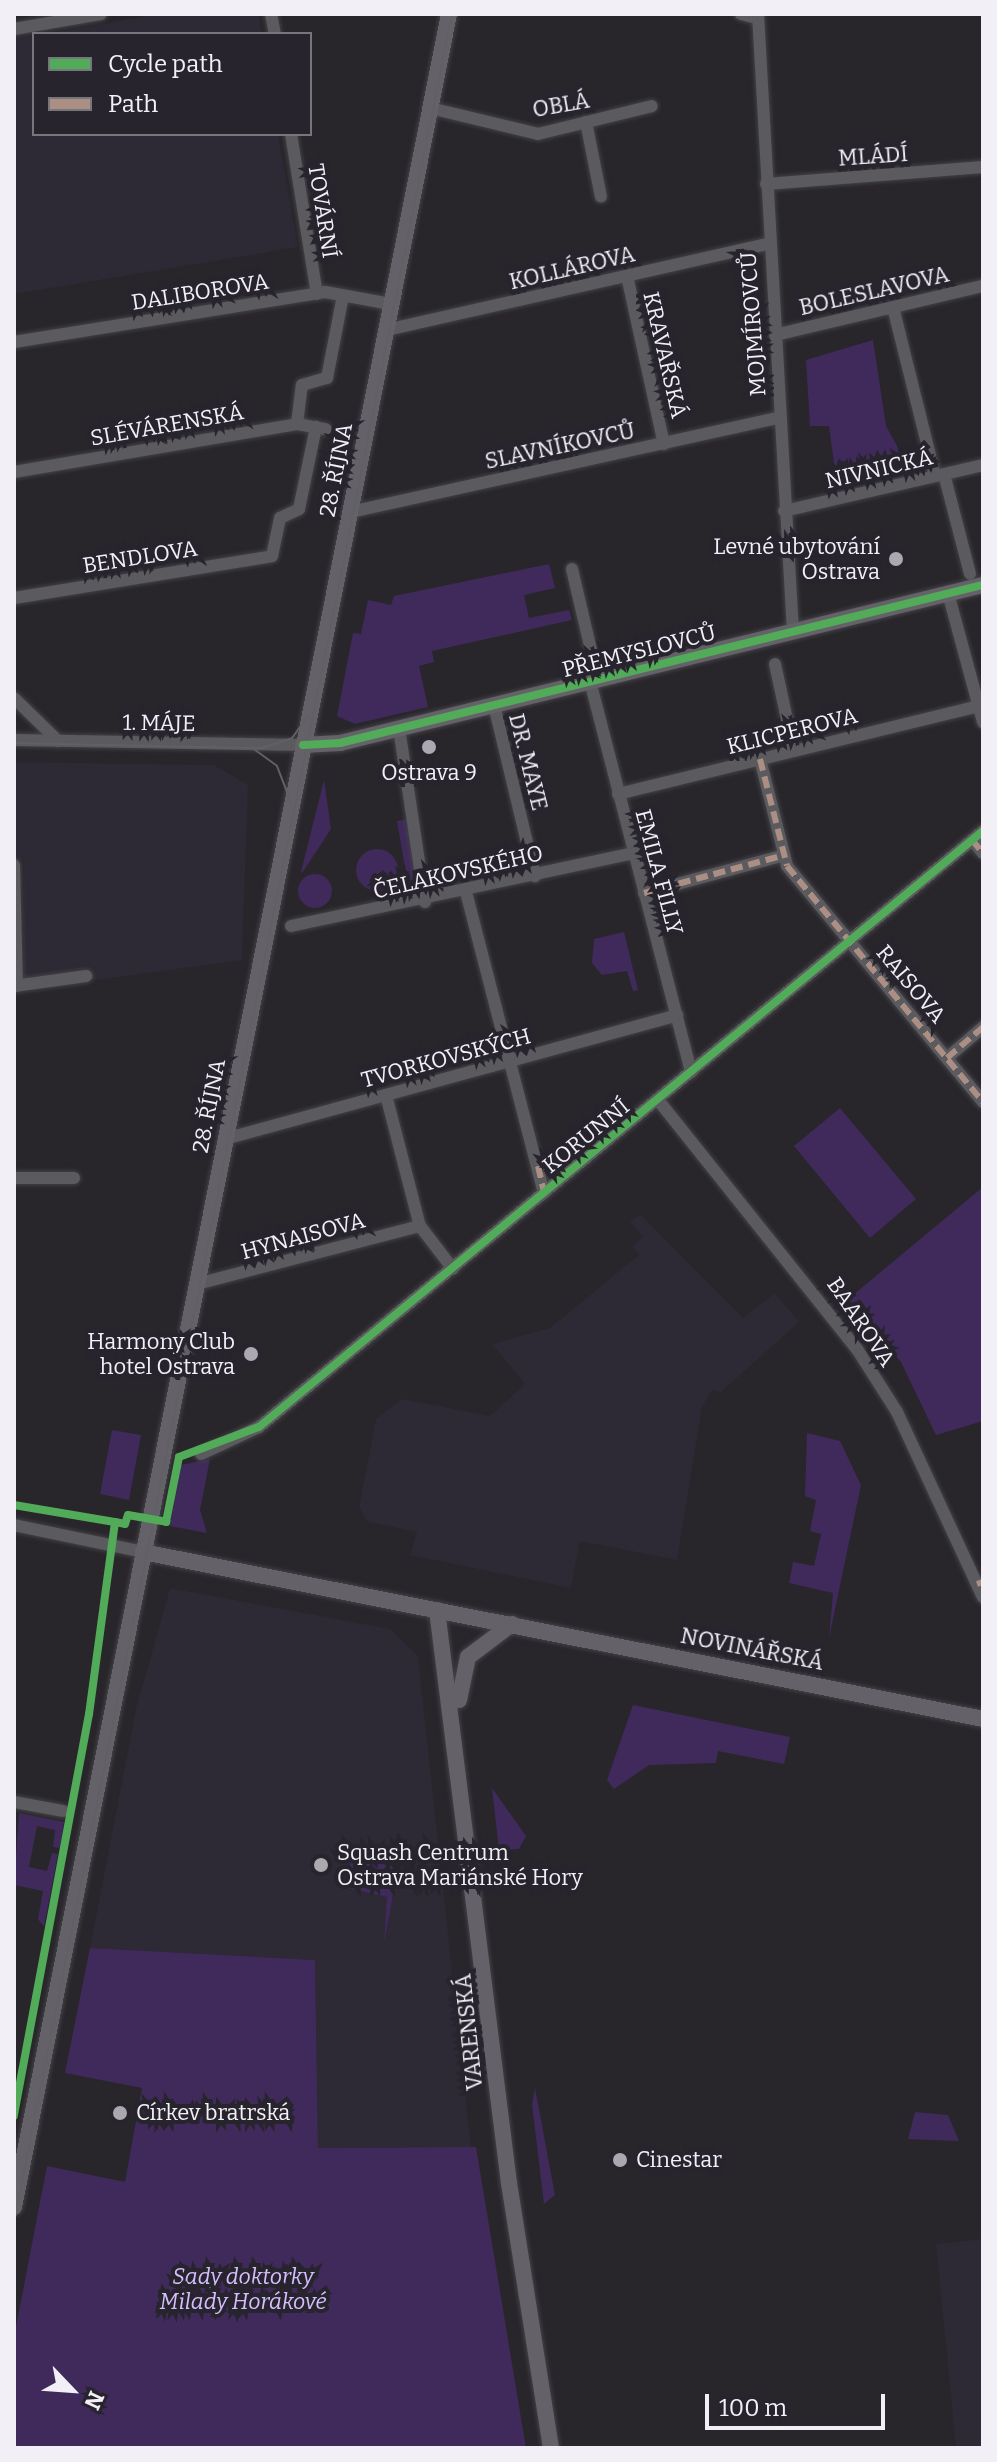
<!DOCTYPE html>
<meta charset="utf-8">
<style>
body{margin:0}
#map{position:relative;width:997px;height:2462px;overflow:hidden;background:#28262b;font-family:Bitter,serif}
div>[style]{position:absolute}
.built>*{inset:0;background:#2d2935}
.green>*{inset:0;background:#3f2a5b}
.round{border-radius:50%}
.roads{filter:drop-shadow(0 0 2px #424145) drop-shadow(0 0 2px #424145)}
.street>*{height:12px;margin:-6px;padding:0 6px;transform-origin:6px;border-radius:6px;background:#5b5a5e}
.secondary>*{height:16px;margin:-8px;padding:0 8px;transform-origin:8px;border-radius:8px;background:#646268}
.tram>*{height:2px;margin:-1px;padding:0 1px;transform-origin:1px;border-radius:1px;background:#616063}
.quiet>*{height:6px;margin-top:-3px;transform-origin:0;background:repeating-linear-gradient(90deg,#ac8f84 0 12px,transparent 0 18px)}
.cycleway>*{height:8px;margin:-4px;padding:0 4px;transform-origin:4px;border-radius:4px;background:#51ab58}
.dots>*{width:22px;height:22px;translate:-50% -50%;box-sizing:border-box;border:4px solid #27242d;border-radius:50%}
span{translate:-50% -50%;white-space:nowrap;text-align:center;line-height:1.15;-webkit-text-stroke:8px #27242d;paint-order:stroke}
.street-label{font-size:22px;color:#f2f0f6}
.poi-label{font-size:22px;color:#f2f0f6}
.right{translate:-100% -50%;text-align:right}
.left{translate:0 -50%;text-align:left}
.park-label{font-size:22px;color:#d5befe;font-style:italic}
.frame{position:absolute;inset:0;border:16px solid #f2f0f6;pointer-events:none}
.legend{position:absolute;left:32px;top:32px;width:280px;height:104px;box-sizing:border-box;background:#27242d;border:2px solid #78767d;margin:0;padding:10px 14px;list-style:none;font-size:24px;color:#f2f0f6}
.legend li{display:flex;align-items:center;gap:16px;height:40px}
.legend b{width:40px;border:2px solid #78767d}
.north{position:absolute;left:32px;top:2350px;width:80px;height:80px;-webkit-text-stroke:6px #27242d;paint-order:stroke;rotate:115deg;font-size:22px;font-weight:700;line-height:32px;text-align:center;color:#f2f0f6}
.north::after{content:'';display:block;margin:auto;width:28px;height:36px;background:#f2f0f6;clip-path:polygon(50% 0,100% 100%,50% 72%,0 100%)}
.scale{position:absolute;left:705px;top:2394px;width:180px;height:36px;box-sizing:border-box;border:4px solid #f2f0f6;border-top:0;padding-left:10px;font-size:24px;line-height:28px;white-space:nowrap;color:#f2f0f6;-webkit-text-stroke:6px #27242d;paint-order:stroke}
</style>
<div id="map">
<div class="built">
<i style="clip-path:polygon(159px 14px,259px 14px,262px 34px,45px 34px)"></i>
<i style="clip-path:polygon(34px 36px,34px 134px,278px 134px,298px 247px,14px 294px,14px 39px)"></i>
<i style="clip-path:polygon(14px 762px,214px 765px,248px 785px,242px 960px,24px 990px,24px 861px,14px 860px)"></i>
<i style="clip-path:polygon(640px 1214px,743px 1318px,775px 1293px,799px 1322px,721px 1392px,712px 1390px,702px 1407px,677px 1560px,580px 1541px,571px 1588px,410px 1555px,417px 1532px,368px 1522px,359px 1507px,376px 1419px,402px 1399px,490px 1416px,525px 1384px,492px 1344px,550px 1328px,639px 1255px,632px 1246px,643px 1237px,630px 1222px)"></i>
<i style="clip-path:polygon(170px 1588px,390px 1629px,418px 1656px,471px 2147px,318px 2148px,315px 1960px,90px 1948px,136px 1709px)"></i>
<i style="clip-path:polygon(983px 2239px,983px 2448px,956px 2448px,936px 2244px)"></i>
</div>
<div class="green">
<i style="clip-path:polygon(873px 340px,886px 426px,902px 455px,835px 471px,829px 426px,810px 426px,806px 360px)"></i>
<i style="clip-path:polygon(549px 564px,555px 588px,524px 595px,529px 618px,569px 610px,572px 620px,432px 651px,434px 662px,419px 666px,428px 707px,355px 724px,337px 716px,353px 633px,361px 634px,368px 600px,391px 605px,394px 596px)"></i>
<i style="clip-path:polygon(324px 780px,331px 829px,302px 873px,301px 872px)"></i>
<i style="clip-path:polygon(407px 819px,419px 890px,409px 891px,397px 821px)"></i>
<i class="round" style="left:356px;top:849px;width:42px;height:42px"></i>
<i class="round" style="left:298px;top:874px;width:34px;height:34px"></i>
<i style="clip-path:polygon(624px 932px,638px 990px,633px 991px,627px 971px,602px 975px,592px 963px,594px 939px)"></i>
<i style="clip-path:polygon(840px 1108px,916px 1199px,870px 1238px,794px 1146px)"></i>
<i style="clip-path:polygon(983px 1187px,983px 1421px,936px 1435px,901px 1362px,847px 1300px)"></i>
<i style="clip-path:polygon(112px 1430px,141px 1435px,129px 1500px,100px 1494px)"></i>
<i style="clip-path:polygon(807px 1433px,840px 1441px,861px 1485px,829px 1638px,833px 1593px,789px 1583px,793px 1562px,814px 1566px,821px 1534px,810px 1531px,816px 1500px,805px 1496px)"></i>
<i style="clip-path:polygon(210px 1459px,200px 1510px,207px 1533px,170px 1526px,181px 1465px)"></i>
<i style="clip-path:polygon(633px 1705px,790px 1737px,784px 1764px,718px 1751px,716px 1763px,649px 1765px,614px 1789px,607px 1780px)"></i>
<i style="clip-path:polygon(492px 1788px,526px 1836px,519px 1849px,499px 1850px)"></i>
<i style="clip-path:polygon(19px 1813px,64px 1822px,60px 1848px,53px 1847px,55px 1830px,37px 1826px,29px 1867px,47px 1871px,52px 1853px,58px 1854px,44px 1927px,38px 1919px,43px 1891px,14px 1885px)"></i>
<i style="clip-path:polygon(352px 1858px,398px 1867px,384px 1943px,387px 1897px,344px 1887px)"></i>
<i style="clip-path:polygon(90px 1948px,315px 1960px,318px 2148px,476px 2147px,526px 2448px,14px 2448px,14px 2337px,47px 2166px,125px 2182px,142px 2088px,65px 2073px)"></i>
<i style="clip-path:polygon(535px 2088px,555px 2195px,544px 2204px,532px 2104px)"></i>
<i style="clip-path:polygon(915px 2112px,948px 2115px,959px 2141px,908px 2139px)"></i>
</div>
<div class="roads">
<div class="street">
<i style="left:271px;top:14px;width:20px;rotate:79deg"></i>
<i style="left:741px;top:14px;width:16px;rotate:14deg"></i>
<i style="left:758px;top:14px;width:619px;rotate:86.76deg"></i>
<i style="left:14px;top:29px;width:88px;rotate:-9.8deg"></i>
<i style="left:430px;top:108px;width:111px;rotate:13.5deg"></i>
<i style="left:538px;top:134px;width:117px;rotate:-13.8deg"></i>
<i style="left:586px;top:122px;width:76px;rotate:78.7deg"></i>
<i style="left:291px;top:134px;width:162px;rotate:80.8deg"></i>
<i style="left:766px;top:184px;width:218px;rotate:-4.5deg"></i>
<i style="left:627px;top:276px;width:172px;rotate:77.6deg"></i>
<i style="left:893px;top:307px;width:174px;rotate:76deg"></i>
<i style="left:386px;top:330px;width:391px;rotate:-12.7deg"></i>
<i style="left:775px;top:335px;width:214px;rotate:-13.3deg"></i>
<i style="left:14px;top:342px;width:315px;rotate:-9.1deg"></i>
<i style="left:325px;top:292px;width:67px;rotate:10.3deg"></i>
<i style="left:297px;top:424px;width:39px;rotate:-83deg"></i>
<i style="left:302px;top:385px;width:26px;rotate:-16deg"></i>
<i style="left:327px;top:378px;width:84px;rotate:-79deg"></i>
<i style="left:14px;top:472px;width:287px;rotate:-9.6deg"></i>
<i style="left:297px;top:424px;width:29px;rotate:10deg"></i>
<i style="left:944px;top:474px;width:103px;rotate:75.4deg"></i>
<i style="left:784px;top:511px;width:204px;rotate:-13deg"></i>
<i style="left:350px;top:512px;width:439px;rotate:-12.4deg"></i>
<i style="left:572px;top:569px;width:114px;rotate:76.8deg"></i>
<i style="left:948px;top:593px;width:134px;rotate:74.8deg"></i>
<i style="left:14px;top:598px;width:261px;rotate:-9.2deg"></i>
<i style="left:272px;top:556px;width:39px;rotate:-78deg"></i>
<i style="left:280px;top:518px;width:21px;rotate:-25deg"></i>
<i style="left:299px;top:509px;width:84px;rotate:-78.3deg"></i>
<i style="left:775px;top:664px;width:89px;rotate:77.7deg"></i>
<i style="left:590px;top:681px;width:404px;rotate:75.5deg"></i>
<i style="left:14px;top:698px;width:62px;rotate:44.3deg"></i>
<i style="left:494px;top:705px;width:176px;rotate:76.5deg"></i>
<i style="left:399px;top:728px;width:176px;rotate:81.5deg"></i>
<i style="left:14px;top:740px;width:289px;rotate:1deg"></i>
<i style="left:760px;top:759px;width:110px;rotate:75.8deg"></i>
<i style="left:787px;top:866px;width:307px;rotate:50.3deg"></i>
<i style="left:618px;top:794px;width:367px;rotate:-13.7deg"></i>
<i style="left:972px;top:840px;width:17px;rotate:50deg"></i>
<i style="left:14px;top:865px;width:121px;rotate:88.6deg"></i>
<i style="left:466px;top:892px;width:311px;rotate:75.5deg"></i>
<i style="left:644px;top:893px;width:142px;rotate:-15.1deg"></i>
<i style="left:291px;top:926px;width:350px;rotate:-12deg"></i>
<i style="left:14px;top:986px;width:73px;rotate:-7.9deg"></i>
<i style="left:947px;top:1058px;width:48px;rotate:-40.7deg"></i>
<i style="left:386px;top:1095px;width:135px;rotate:75.5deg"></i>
<i style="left:420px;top:1226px;width:54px;rotate:52.5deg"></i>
<i style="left:658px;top:1100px;width:319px;rotate:51.4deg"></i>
<i style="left:857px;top:1349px;width:75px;rotate:57.6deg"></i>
<i style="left:897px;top:1412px;width:204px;rotate:65.1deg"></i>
<i style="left:225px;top:1139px;width:469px;rotate:-15.3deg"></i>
<i style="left:14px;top:1178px;width:60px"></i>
<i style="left:197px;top:1284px;width:230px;rotate:-14.6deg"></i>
<i style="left:201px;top:1454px;width:64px;rotate:-25deg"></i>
<i style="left:259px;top:1427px;width:938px;rotate:-39.46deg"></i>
<i style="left:14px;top:1525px;width:132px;rotate:11.8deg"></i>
<i style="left:14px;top:1802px;width:50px;rotate:10.4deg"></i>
</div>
<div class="secondary">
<i style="left:303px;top:745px;width:37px;rotate:-3deg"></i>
<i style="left:340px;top:743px;width:662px;rotate:-13.81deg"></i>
<i style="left:143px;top:1552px;width:856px;rotate:11.24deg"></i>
<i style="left:437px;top:1610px;width:578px;rotate:82.84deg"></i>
<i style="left:509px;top:2183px;width:268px;rotate:81deg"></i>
<i style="left:459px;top:1700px;width:44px;rotate:-78.2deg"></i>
<i style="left:468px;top:1657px;width:55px;rotate:-36.9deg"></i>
<i style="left:14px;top:2207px;width:2236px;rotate:-78.78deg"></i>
</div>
</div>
<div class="tram">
<i style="left:14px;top:743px;width:248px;rotate:1.2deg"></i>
<i style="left:262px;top:748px;width:32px;rotate:-18deg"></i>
<i style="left:292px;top:738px;width:29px;rotate:-54deg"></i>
<i style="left:251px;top:747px;width:32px;rotate:36deg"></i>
<i style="left:277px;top:766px;width:39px;rotate:69deg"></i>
<i style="left:14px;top:2222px;width:2251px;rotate:-78.78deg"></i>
</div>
<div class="quiet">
<i style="left:760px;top:759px;width:110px;rotate:75.8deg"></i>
<i style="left:787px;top:866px;width:307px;rotate:50.3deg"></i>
<i style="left:972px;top:840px;width:17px;rotate:50deg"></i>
<i style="left:644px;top:893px;width:142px;rotate:-15.1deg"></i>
<i style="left:947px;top:1058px;width:48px;rotate:-40.7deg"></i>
<i style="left:538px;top:1166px;width:28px;rotate:77deg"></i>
<i style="left:977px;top:1584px;width:6px;rotate:-18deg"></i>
</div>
<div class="cycleway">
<i style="left:303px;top:745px;width:37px;rotate:-3deg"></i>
<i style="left:340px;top:743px;width:662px;rotate:-13.81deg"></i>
<i style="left:14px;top:1505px;width:102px;rotate:9.6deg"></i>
<i style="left:115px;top:1522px;width:194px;rotate:97.7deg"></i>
<i style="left:89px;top:1714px;width:409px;rotate:100.6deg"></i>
<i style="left:115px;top:1522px;width:10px;rotate:11deg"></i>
<i style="left:125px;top:1524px;width:9px;rotate:-72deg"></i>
<i style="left:128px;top:1515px;width:39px;rotate:10deg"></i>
<i style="left:166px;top:1522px;width:66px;rotate:-78.7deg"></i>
<i style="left:179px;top:1457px;width:85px;rotate:-20.6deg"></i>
<i style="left:259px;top:1427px;width:938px;rotate:-39.46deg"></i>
</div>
<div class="dots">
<i style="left:896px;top:559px;background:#aba9af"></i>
<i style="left:429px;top:747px;background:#aba9af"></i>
<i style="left:251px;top:1354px;background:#aba9af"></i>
<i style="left:321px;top:1865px;background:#aba9af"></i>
<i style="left:120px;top:2113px;background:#aba9af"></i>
<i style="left:620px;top:2160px;background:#aba9af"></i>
</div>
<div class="street-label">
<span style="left:561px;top:105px;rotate:-10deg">OBLÁ</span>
<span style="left:873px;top:156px;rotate:-4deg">MLÁDÍ</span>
<span style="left:323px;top:211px;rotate:81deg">TOVÁRNÍ</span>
<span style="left:572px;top:268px;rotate:-13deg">KOLLÁROVA</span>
<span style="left:874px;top:291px;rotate:-13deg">BOLESLAVOVA</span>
<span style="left:200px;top:292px;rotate:-9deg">DALIBOROVA</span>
<span style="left:753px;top:324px;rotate:-94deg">MOJMÍROVCŮ</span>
<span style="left:665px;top:355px;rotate:77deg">KRAVAŘSKÁ</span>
<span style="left:167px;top:425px;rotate:-10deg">SLÉVÁRENSKÁ</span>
<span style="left:560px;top:446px;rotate:-12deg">SLAVNÍKOVCŮ</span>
<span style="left:879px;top:469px;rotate:-13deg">NIVNICKÁ</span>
<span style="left:336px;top:470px;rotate:-79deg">28. ŘÍJNA</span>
<span style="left:140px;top:557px;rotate:-9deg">BENDLOVA</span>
<span style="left:639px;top:651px;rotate:-14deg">PŘEMYSLOVCŮ</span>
<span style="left:159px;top:723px;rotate:1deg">1. MÁJE</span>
<span style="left:792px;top:731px;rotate:-14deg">KLICPEROVA</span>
<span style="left:528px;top:762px;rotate:76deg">DR. MAYE</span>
<span style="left:458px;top:872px;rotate:-13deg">ČELAKOVSKÉHO</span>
<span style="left:659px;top:872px;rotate:75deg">EMILA FILLY</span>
<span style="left:911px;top:984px;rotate:50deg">RAISOVA</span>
<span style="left:446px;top:1058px;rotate:-15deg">TVORKOVSKÝCH</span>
<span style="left:209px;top:1106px;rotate:-79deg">28. ŘÍJNA</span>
<span style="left:586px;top:1136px;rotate:-39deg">KORUNNÍ</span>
<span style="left:303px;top:1236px;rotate:-15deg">HYNAISOVA</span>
<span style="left:861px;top:1322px;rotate:56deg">BAAROVA</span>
<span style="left:752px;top:1649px;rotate:11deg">NOVINÁŘSKÁ</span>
<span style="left:469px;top:2032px;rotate:-96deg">VARENSKÁ</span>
</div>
<div class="poi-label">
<span class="right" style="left:880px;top:559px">Levné ubytování<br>Ostrava</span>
<span style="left:429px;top:773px">Ostrava 9</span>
<span class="right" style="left:235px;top:1354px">Harmony Club<br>hotel Ostrava</span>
<span class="left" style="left:337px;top:1865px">Squash Centrum<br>Ostrava Mariánské Hory</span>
<span class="left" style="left:136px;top:2113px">Církev bratrská</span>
<span class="left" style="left:636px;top:2160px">Cinestar</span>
</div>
<div class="park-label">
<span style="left:243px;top:2289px">Sady doktorky<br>Milady Horákové</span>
</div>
<div class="frame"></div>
<ul class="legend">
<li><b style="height:10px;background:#51ab58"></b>Cycle path</li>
<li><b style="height:10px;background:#ac8f84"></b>Path</li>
</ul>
<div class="north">N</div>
<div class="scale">100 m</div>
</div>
